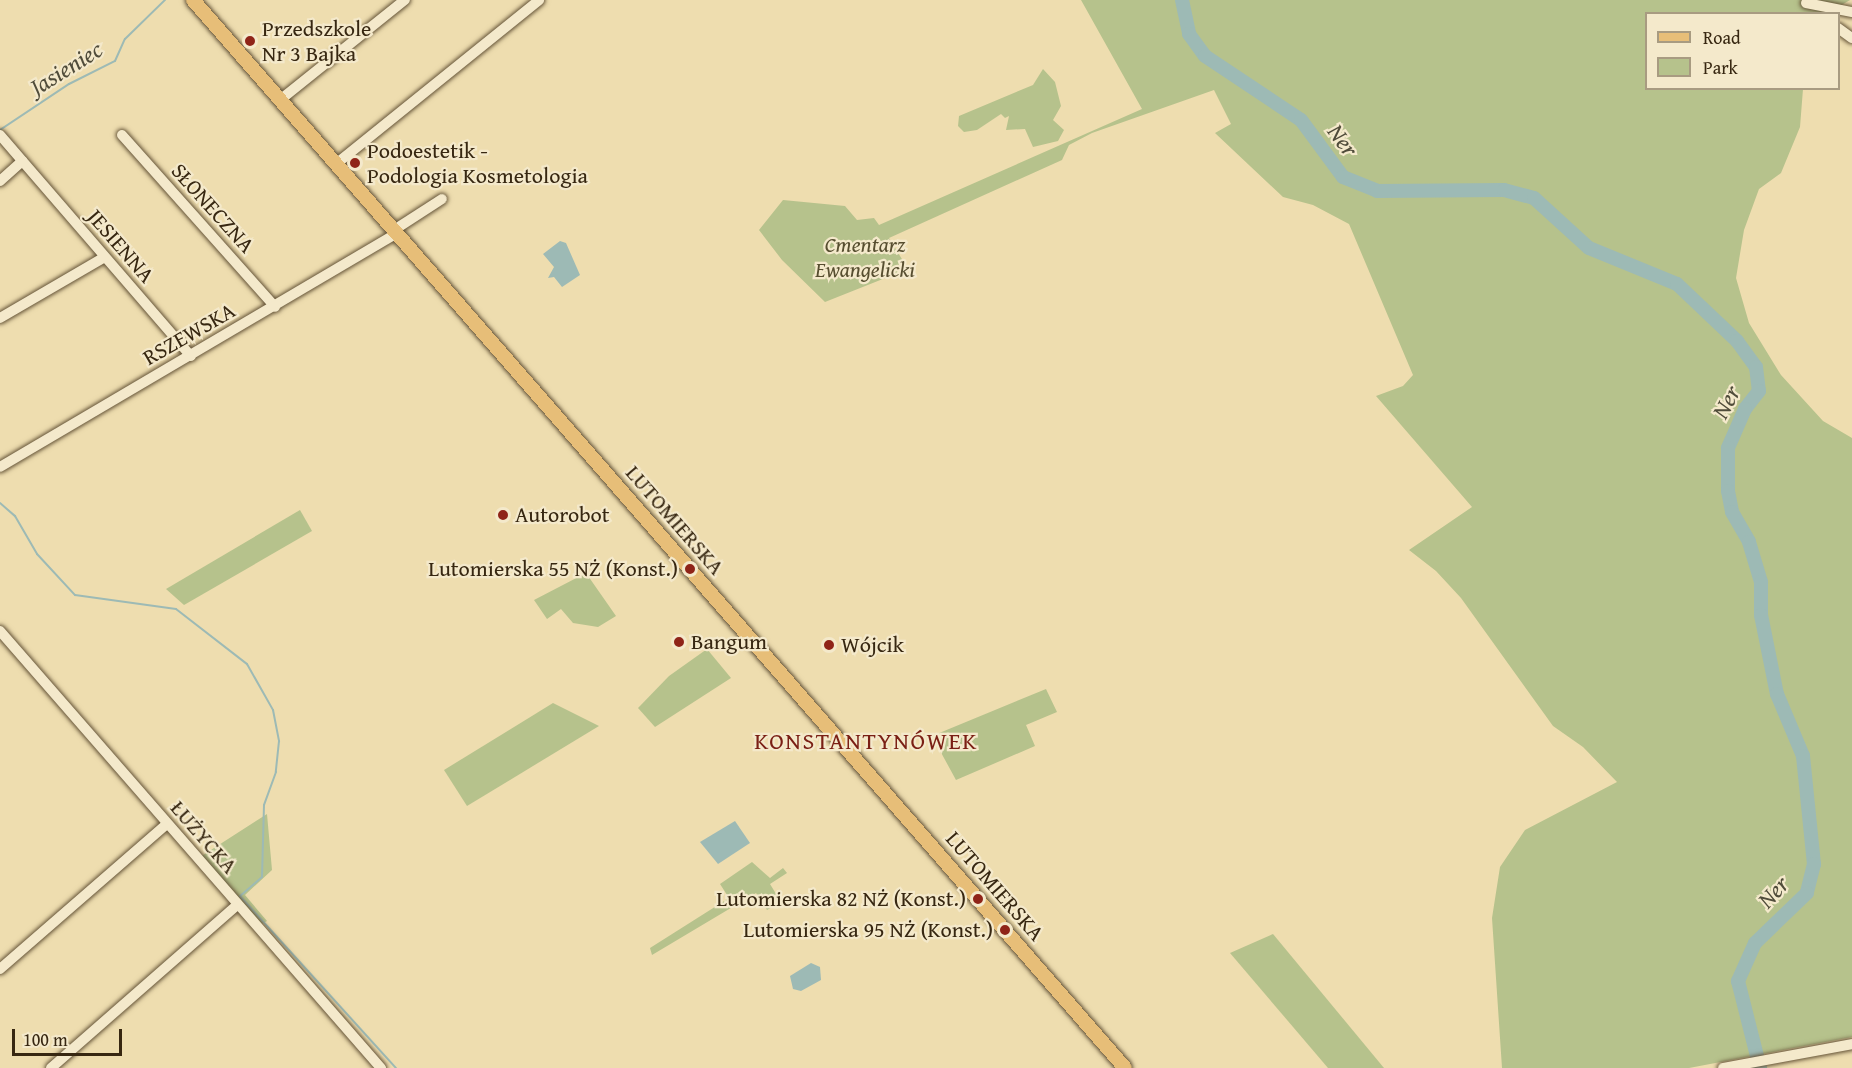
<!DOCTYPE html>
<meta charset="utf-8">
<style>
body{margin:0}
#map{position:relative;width:1852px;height:1068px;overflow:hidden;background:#eeddaf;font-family:"Gentium Book Plus",serif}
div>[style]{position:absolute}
.green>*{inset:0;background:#b6c28c}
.water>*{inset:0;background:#9dbab5}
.stream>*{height:2px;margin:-1px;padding:0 1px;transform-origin:1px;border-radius:1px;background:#9dbab5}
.river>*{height:14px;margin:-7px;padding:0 7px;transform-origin:7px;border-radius:7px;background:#9dbab5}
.roads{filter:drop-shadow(0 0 2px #655438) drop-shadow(0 0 2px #655438)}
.minor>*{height:10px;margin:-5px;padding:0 5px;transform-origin:5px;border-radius:5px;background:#f4e9cb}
.major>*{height:14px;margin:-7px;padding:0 7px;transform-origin:7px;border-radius:7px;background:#e7be78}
.dots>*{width:16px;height:16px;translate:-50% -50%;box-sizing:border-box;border:3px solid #f4e9cb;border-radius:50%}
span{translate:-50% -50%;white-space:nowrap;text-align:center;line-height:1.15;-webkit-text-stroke:4.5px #f4e9cb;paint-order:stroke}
.poi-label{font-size:22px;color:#372711}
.left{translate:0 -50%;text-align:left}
.right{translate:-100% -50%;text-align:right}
.street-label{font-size:22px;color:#372711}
.park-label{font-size:22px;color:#574e30;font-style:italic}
.water-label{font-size:24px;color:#504c3a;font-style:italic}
.neighbourhood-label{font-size:24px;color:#7a1f14;letter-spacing:1.5px}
.legend{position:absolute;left:1645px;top:12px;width:195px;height:78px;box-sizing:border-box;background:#f4e9cb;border:2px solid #a89b81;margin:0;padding:8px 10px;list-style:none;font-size:18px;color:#372711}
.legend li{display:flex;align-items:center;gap:12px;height:30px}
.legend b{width:30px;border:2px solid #a89b81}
.scale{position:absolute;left:12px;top:1029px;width:110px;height:27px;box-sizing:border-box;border:3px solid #372711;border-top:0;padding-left:8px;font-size:18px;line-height:21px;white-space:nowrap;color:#372711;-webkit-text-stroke:4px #f4e9cb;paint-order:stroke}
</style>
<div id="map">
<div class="green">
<i style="clip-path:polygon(1081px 0,1850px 0,1828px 13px,1646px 14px,1646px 88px,1803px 89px,1800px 127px,1781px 173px,1759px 189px,1744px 230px,1736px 278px,1749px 323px,1781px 375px,1823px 421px,1852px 438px,1852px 1037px,1689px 1068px,1502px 1068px,1492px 918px,1500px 867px,1525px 830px,1617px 782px,1583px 747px,1553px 726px,1461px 598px,1436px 571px,1409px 550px,1472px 507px,1376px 396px,1403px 386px,1413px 375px,1349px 224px,1313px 205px,1283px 197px,1215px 133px,1231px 124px,1214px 90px,1092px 133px,1069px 145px,1062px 160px,889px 238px,908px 269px,825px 302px,782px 260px,759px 230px,783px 200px,845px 206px,857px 220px,874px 218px,879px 225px,1142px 109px)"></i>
<i style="clip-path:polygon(1043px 69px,1055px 82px,1061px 106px,1053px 120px,1064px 130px,1058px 141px,1033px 147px,1025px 129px,1006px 130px,1009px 116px,1005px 118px,1001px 114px,977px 130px,964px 132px,958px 126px,959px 116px,1033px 85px)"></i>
<i style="clip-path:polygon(300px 510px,312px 531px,184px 605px,166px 589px)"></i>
<i style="clip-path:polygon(586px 573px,616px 616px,598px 627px,573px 623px,561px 609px,547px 619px,534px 600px)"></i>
<i style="clip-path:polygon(707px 649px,731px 678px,655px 727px,638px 708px,669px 676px)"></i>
<i style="clip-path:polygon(1046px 689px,1057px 712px,1026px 725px,1035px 746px,956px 780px,932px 736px)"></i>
<i style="clip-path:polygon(553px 703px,599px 726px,467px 806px,444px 770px)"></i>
<i style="clip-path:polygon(267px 814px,272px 870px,245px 895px,267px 921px,260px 925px,200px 857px)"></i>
<i style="clip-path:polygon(752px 862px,770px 878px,783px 868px,787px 873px,770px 884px,781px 902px,767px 910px,756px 893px,652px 955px,650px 948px,729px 898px,720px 884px)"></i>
<i style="clip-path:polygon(1273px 934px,1384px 1068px,1328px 1068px,1230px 953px)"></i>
</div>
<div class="water">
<i style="clip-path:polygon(560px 241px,566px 243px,580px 275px,562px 287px,554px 277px,548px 278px,554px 267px,543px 254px)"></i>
<i style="clip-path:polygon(735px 821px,750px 843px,718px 864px,700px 842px)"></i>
<i style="clip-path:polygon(811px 963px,820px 967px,821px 980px,801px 991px,793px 989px,790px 976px)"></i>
</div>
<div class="stream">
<i style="left:0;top:130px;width:83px;rotate:-33.7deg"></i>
<i style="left:69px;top:84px;width:51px;rotate:-26.6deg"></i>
<i style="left:115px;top:61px;width:24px;rotate:-66deg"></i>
<i style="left:125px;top:39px;width:56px;rotate:-44.3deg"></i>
<i style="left:0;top:503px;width:20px;rotate:41deg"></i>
<i style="left:15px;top:516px;width:44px;rotate:59.9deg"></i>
<i style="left:37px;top:554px;width:56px;rotate:47.2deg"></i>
<i style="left:75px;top:595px;width:102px;rotate:7.9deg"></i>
<i style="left:176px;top:609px;width:90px;rotate:37.8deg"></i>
<i style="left:247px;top:664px;width:53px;rotate:60.5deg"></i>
<i style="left:273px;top:710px;width:32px;rotate:79deg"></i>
<i style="left:279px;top:741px;width:31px;rotate:96deg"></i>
<i style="left:276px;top:772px;width:35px;rotate:110deg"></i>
<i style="left:264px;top:805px;width:72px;rotate:91.6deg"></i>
<i style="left:262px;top:877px;width:29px;rotate:139deg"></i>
<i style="left:240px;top:896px;width:232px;rotate:47.8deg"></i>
</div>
<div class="river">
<i style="left:1182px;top:0;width:35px;rotate:78deg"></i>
<i style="left:1189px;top:34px;width:27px;rotate:54deg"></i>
<i style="left:1205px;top:56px;width:115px;rotate:33.7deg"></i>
<i style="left:1301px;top:120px;width:71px;rotate:53.6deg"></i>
<i style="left:1343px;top:177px;width:37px;rotate:22deg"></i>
<i style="left:1377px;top:191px;width:127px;rotate:-0.5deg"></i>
<i style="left:1504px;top:190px;width:31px;rotate:15deg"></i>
<i style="left:1534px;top:198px;width:74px;rotate:42.3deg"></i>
<i style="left:1589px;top:248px;width:95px;rotate:22.2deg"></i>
<i style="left:1677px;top:284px;width:83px;rotate:43.5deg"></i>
<i style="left:1737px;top:341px;width:32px;rotate:54deg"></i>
<i style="left:1756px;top:367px;width:24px;rotate:83deg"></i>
<i style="left:1759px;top:391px;width:23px;rotate:128deg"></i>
<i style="left:1745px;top:409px;width:43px;rotate:113.6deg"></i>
<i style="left:1728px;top:448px;width:43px;rotate:90deg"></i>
<i style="left:1728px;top:491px;width:21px;rotate:79deg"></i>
<i style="left:1732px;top:512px;width:34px;rotate:60deg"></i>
<i style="left:1749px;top:542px;width:42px;rotate:73.3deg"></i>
<i style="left:1761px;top:582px;width:33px;rotate:90deg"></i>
<i style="left:1761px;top:615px;width:81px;rotate:78.6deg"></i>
<i style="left:1777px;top:694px;width:67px;rotate:67.2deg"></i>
<i style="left:1803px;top:756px;width:109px;rotate:84.2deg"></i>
<i style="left:1814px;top:864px;width:30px;rotate:104deg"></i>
<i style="left:1807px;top:893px;width:72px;rotate:136.1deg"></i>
<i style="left:1755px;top:943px;width:42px;rotate:114.1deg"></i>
<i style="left:1738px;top:981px;width:90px;rotate:75.8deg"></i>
</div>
<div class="roads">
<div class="minor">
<i style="left:1806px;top:3px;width:47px;rotate:11.1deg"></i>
<i style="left:1838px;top:28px;width:17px;rotate:36deg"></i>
<i style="left:280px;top:100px;width:160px;rotate:-38.7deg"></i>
<i style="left:0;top:135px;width:292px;rotate:49.2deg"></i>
<i style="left:122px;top:135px;width:230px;rotate:48.3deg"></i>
<i style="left:336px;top:164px;width:261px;rotate:-38.9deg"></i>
<i style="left:0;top:181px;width:30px;rotate:-42deg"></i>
<i style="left:394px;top:230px;width:57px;rotate:-32.9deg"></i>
<i style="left:0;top:318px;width:121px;rotate:-30.2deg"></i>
<i style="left:0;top:467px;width:461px;rotate:-30.5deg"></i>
<i style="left:0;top:631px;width:580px;rotate:48.92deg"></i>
<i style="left:0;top:969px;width:221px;rotate:-41deg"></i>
<i style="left:51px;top:1068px;width:247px;rotate:-41.2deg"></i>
<i style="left:1723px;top:1068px;width:131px;rotate:-10.5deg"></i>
</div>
<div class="major">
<i style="left:193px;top:0;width:1417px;rotate:48.89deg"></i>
</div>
</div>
<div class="dots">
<i style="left:250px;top:41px;background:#8f2418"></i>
<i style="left:355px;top:163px;background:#8f2418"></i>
<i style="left:503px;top:515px;background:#8f2418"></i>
<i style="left:690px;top:569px;background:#8f2418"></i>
<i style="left:679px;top:642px;background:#8f2418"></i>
<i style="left:829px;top:645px;background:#8f2418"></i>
<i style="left:978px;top:899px;background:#8f2418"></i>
<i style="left:1005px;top:930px;background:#8f2418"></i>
</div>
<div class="poi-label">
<span class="left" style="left:262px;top:41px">Przedszkole<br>Nr 3 Bajka</span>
<span class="left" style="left:367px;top:163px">Podoestetik -<br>Podologia Kosmetologia</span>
<span class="left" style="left:515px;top:515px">Autorobot</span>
<span class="right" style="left:678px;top:569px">Lutomierska 55 NŻ (Konst.)</span>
<span class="left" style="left:691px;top:642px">Bangum</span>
<span class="left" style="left:841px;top:645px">Wójcik</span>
<span class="right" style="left:966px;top:899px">Lutomierska 82 NŻ (Konst.)</span>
<span class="right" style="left:993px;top:930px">Lutomierska 95 NŻ (Konst.)</span>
</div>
<div class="street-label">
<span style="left:213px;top:208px;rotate:48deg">SŁONECZNA</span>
<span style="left:121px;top:246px;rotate:49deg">JESIENNA</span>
<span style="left:189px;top:334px;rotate:-30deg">RSZEWSKA</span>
<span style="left:675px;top:520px;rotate:49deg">LUTOMIERSKA</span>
<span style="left:204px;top:837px;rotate:49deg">ŁUŻYCKA</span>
<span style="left:995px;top:886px;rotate:49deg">LUTOMIERSKA</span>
</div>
<div class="park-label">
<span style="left:865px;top:257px">Cmentarz<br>Ewangelicki</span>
</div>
<div class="water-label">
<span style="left:66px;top:68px;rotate:-32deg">Jasieniec</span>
<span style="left:1343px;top:140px;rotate:54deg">Ner</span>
<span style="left:1726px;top:402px;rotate:-62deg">Ner</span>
<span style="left:1773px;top:892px;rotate:-48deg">Ner</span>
</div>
<div class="neighbourhood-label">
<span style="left:866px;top:741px">KONSTANTYNÓWEK</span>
</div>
<ul class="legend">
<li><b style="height:8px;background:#e7be78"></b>Road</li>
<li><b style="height:16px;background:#b6c28c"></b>Park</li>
</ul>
<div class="scale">100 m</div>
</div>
